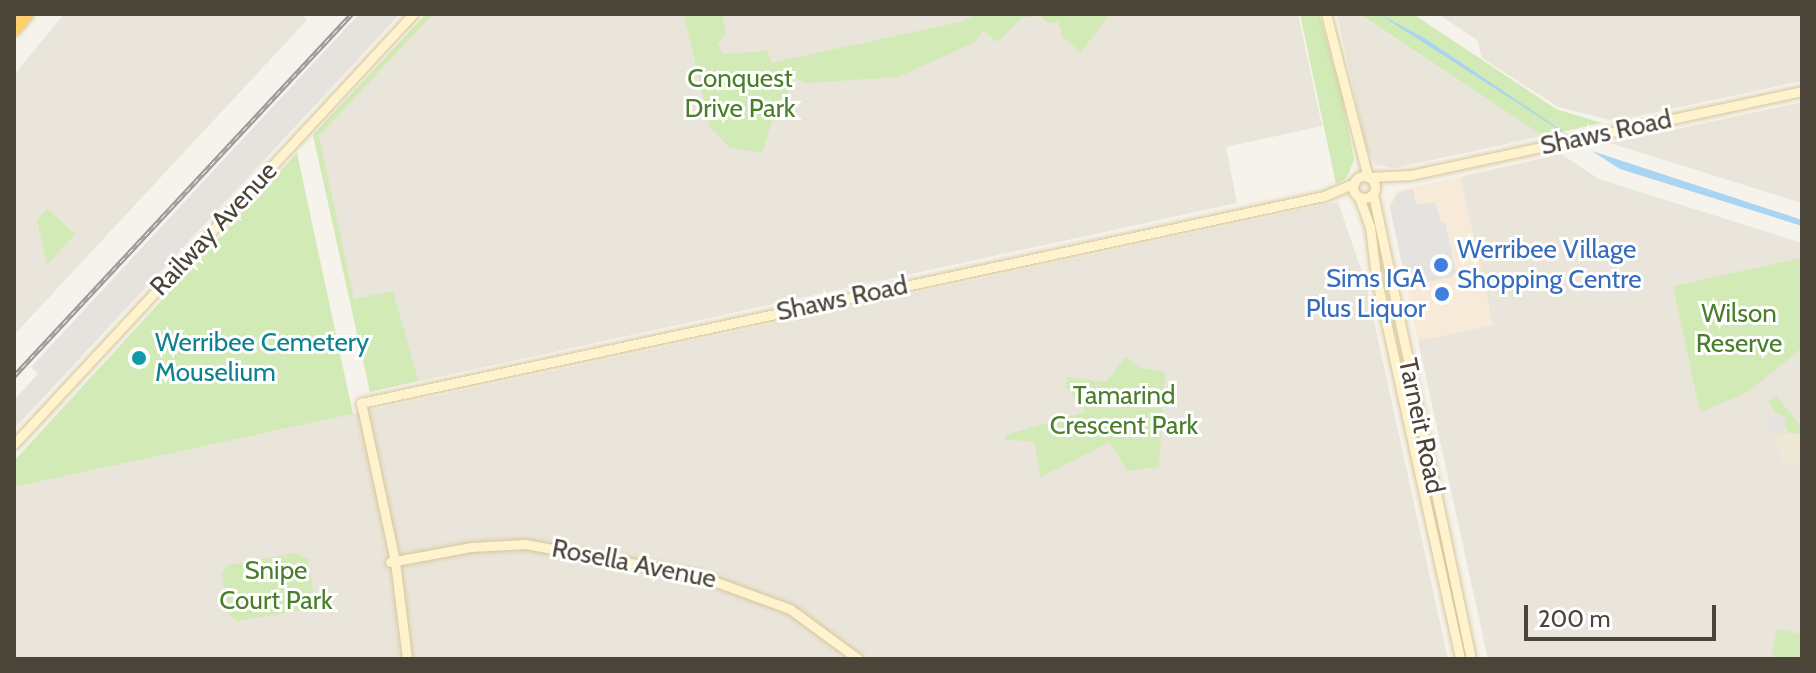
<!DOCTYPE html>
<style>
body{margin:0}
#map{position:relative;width:1816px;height:673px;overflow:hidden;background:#f6f3ec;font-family:Cabin,sans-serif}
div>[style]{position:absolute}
.residential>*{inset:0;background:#eae5da}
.commercial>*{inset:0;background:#f7ead8}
.industrial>*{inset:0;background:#e6e2dd}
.education>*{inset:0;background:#efe8d6}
.green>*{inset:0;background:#d2eab5}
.parking>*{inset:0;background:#e5e3e0}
.round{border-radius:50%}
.water>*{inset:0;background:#a9d4f2}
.roads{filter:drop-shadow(0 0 2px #d6c79b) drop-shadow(0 0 2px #d6c79b)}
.secondary>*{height:9px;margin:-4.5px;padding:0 4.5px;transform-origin:4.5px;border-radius:4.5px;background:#fff3cd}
.secondary>.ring{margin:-4.5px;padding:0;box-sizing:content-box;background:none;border:9px solid #fff3cd;border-radius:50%}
.highway>*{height:12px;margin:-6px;padding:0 6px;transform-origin:6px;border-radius:6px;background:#ffcf6e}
.rail>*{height:5px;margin-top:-2.5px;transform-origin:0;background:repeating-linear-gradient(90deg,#fff 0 6px,#9a9a9a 0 12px);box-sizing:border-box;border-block:2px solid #9a9a9a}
.dots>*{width:22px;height:22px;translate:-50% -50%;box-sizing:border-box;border:4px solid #fff;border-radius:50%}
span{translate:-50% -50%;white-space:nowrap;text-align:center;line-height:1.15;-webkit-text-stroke:6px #fff;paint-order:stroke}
.park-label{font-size:26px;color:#4a7f2a}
.street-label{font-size:26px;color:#4b4439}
.shop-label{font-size:26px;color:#366cbe}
.left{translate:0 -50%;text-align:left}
.right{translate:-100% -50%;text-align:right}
.culture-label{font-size:26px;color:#0d838f}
.frame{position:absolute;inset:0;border:16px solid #4b4439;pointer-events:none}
.scale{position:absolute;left:1524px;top:605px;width:192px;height:36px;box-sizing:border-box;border:4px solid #4b4439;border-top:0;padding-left:10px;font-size:24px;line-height:28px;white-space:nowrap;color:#4b4439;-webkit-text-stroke:6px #fff;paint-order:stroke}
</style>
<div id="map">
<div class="residential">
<i style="clip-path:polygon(64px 14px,301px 14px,307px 20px,14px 335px,14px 75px)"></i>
<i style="clip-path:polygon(426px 14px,1298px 14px,1322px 126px,1226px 147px,1237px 203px,370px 392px,313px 135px)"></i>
<i style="clip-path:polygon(1337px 14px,1358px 14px,1543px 136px,1395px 168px,1376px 165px,1367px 151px)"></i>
<i style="clip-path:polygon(1438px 14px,1802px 14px,1802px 81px,1614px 121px,1558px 107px,1482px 58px,1477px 40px)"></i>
<i style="clip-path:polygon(1802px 102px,1802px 203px,1610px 143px,1720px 120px)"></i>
<i style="clip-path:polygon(1561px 154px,1599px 179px,1802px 243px,1802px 659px,1488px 659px,1418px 341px,1493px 325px,1460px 177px)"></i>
<i style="clip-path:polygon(1338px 202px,1366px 284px,1448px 659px,14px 659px,14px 487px)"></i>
</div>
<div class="commercial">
<i style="clip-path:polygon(1460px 177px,1493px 325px,1418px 341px,1389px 204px,1398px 190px)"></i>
</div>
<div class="industrial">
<i style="clip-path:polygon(359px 14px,400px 14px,14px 429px,14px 400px,38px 374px,31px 367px)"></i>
</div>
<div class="education">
<i style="clip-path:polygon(1797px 430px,1802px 434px,1802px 462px,1783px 466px,1775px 439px)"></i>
</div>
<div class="green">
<i style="clip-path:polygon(426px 14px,433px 14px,319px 136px,354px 299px,393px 291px,418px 380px,370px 392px,313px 135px)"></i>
<i style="clip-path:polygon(684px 14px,722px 14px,726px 34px,718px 43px,723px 54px,768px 51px,771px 63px,964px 21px,975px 14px,1110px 14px,1081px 52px,1063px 38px,1058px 22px,1048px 23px,1040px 15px,1022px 18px,997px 42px,983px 30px,975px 42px,898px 77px,807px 83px,791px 77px,787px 99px,779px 99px,762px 153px,729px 147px,710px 127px)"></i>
<i style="clip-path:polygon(1300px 14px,1319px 14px,1342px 95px,1354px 160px,1347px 177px,1336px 184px)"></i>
<i style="clip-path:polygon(1359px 14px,1413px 14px,1556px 109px,1602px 123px,1543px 136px)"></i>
<i style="clip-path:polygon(297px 153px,353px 414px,14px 487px,14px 461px)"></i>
<i style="clip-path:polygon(47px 209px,75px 234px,47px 265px,37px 220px)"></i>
<i style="clip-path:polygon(1802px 258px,1802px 348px,1748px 392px,1700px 412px,1673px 286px)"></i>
<i style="clip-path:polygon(1125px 357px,1141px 368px,1165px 372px,1159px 467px,1127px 471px,1110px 442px,1041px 477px,1034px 441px,1005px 440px,1006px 435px,1085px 412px,1066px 386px,1067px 377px,1106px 382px)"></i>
<i style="clip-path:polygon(1776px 396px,1802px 427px,1802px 434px,1790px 433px,1768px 402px)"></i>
<i style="clip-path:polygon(295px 553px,308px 559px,315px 602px,308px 609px,237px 621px,229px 615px,222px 573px,227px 565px)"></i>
<i style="clip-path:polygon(1777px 629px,1802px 634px,1802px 659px,1771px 659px)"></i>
</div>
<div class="parking">
<i style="clip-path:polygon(1413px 189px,1416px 205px,1435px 202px,1441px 222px,1445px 222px,1456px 272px,1452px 277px,1412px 285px,1406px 281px,1390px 207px,1398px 193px)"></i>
<i class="round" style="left:1768px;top:413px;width:18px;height:18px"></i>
</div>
<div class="water">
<i style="clip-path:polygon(1379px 14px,1426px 39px,1592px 151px,1802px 220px,1802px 226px,1620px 169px)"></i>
</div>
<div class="roads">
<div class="secondary">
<i style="left:1326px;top:14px;width:168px;rotate:75.6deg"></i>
<i class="ring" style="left:1353px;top:176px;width:13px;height:13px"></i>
<i style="left:1369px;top:177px;width:42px;rotate:-2.7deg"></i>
<i style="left:1411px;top:175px;width:400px;rotate:-12.1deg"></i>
<i style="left:1373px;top:194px;width:475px;rotate:78.1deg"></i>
<i style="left:1359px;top:197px;width:32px;rotate:70deg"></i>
<i style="left:1370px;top:227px;width:49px;rotate:83deg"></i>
<i style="left:1376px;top:276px;width:392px;rotate:77.6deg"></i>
<i style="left:14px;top:444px;width:587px;rotate:-47.14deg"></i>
<i style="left:390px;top:562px;width:82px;rotate:-10.5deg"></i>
<i style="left:471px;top:547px;width:54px;rotate:-3.2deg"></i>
<i style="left:525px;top:544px;width:175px;rotate:10.2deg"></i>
<i style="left:697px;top:575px;width:99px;rotate:20.1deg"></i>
<i style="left:790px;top:609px;width:84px;rotate:36.3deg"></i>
<i style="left:407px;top:659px;width:99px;rotate:-97deg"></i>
<i style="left:395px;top:561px;width:162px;rotate:-102.1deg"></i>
<i style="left:361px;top:403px;width:985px;rotate:-12.13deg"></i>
<i style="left:1324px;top:196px;width:33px;rotate:-23deg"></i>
</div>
<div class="highway">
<i style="left:14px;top:30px;width:21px;rotate:-51deg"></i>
</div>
</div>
<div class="rail">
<i style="left:14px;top:376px;width:495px;rotate:-47deg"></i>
</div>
<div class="dots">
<i style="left:1441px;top:265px;background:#3f7fe0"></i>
<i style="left:1442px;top:294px;background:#3f7fe0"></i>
<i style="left:139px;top:358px;background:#0f9aa8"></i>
</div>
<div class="park-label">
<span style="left:740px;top:94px">Conquest<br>Drive Park</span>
<span style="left:1739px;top:329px">Wilson<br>Reserve</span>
<span style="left:1124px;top:411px">Tamarind<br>Crescent Park</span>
<span style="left:276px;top:586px">Snipe<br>Court Park</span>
</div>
<div class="street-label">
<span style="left:1606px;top:133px;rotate:-12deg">Shaws Road</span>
<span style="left:214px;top:229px;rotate:-47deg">Railway Avenue</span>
<span style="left:842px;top:299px;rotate:-12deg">Shaws Road</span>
<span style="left:1421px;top:426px;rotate:78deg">Tarneit Road</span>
<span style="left:634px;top:564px;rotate:11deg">Rosella Avenue</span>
</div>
<div class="shop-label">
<span class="left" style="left:1457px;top:265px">Werribee Village<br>Shopping Centre</span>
<span class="right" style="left:1426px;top:294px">Sims IGA<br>Plus Liquor</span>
</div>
<div class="culture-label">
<span class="left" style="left:155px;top:358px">Werribee Cemetery<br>Mouselium</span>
</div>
<div class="frame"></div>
<div class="scale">200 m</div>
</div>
